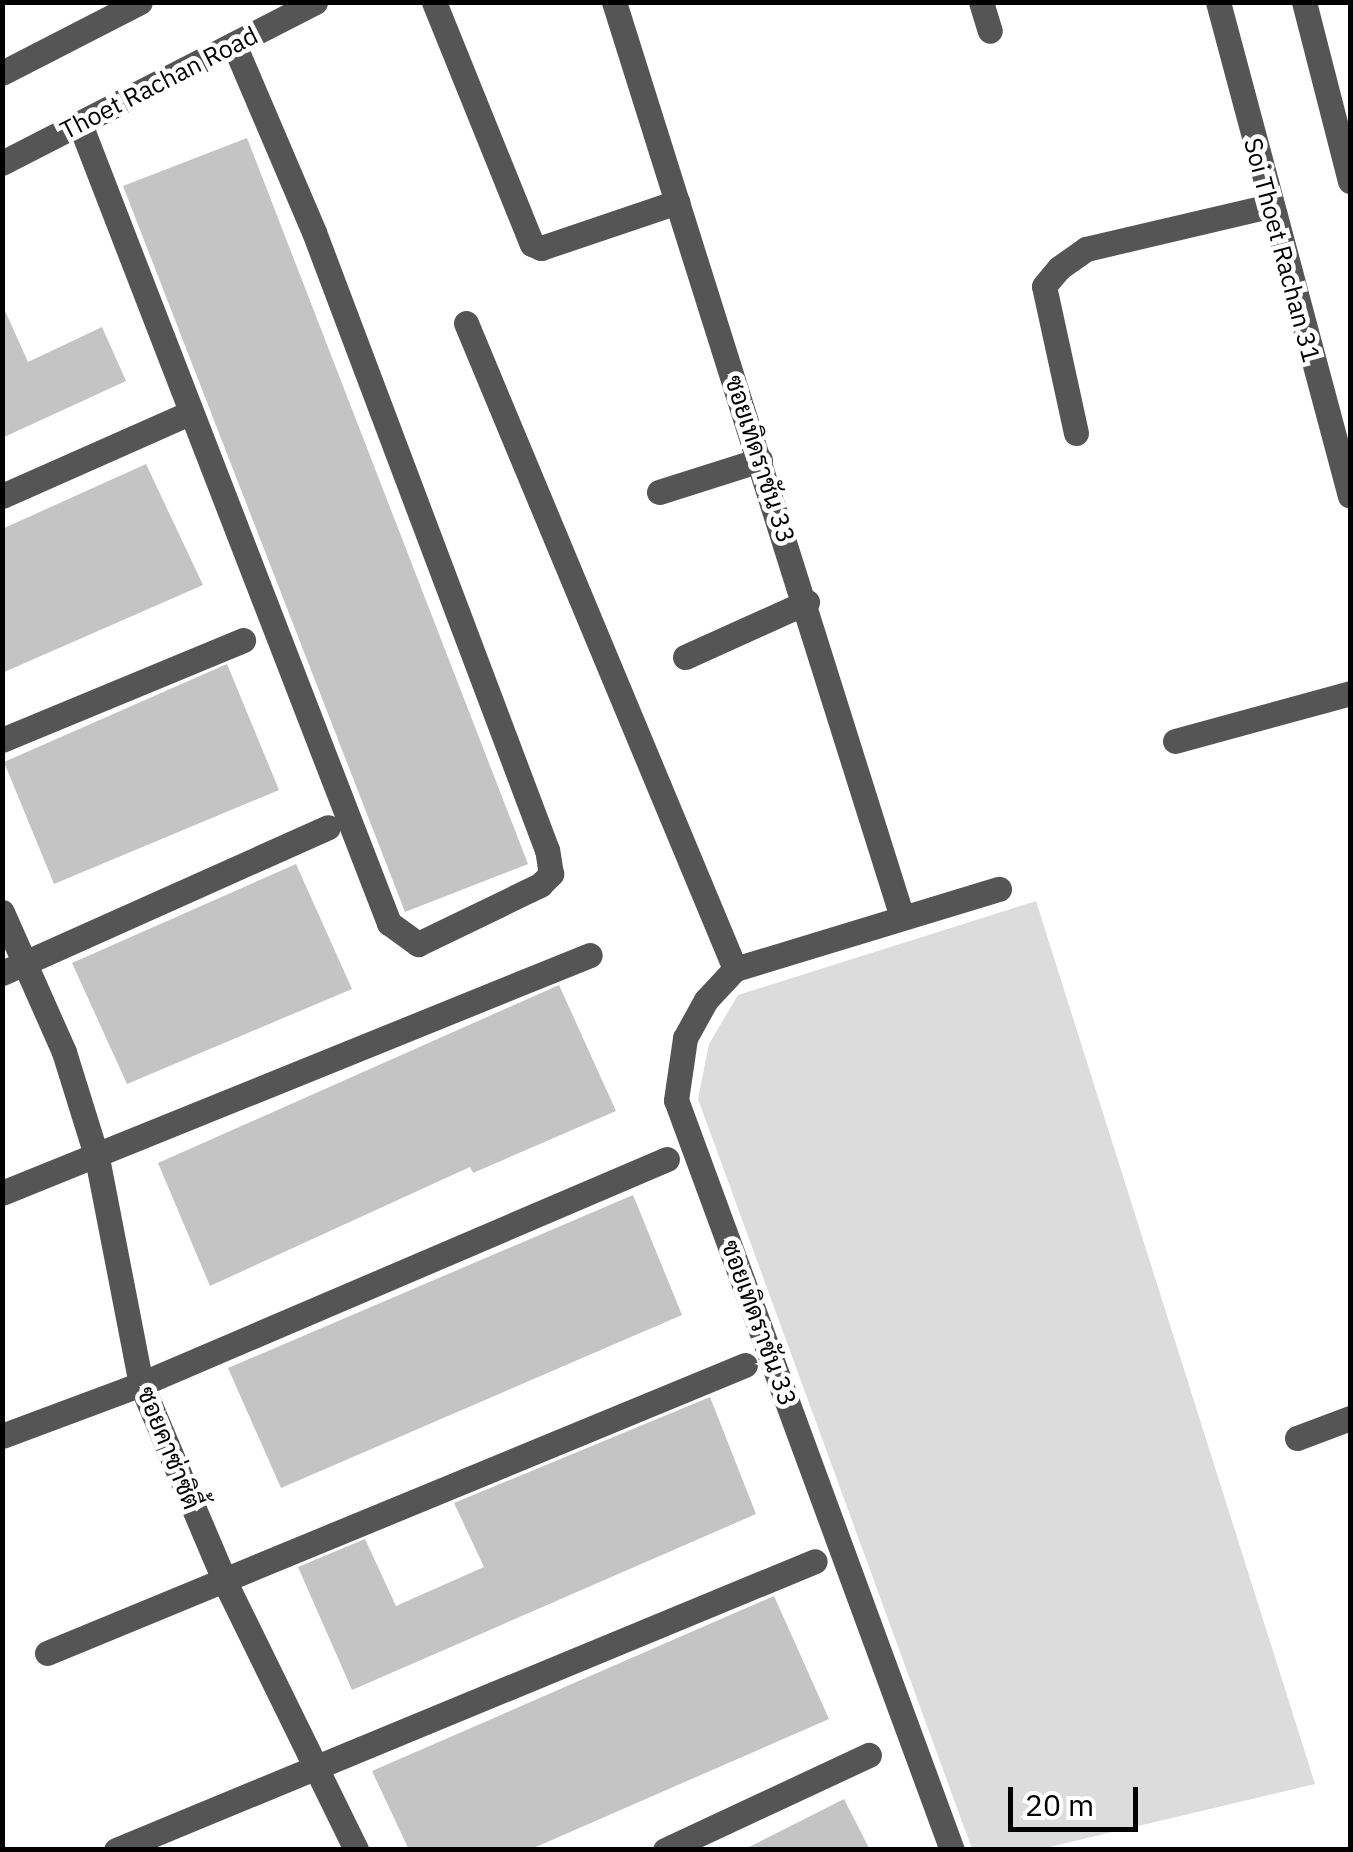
<!DOCTYPE html>
<meta charset="utf-8">
<style>
body{margin:0}
#map{position:relative;width:1353px;height:1852px;overflow:hidden;background:#fff;font-family:"IBM Plex Sans",Sarabun,sans-serif}
div>[style]{position:absolute}
.green>*{inset:0;background:#dcdcdc}
.building>*{inset:0;background:#c4c4c4}
.minor>*{height:25px;margin:-12.5px;padding:0 12.5px;transform-origin:12.5px;border-radius:12.5px;background:#555}
span{translate:-50% -50%;white-space:nowrap;text-align:center;line-height:1.15;-webkit-text-stroke:9px #fff;paint-order:stroke}
.street-label{font-size:25px;color:#000}
.frame{position:absolute;inset:0;border:5px solid #000;pointer-events:none}
.scale{position:absolute;left:1008px;top:1787px;width:130px;height:45px;box-sizing:border-box;border:5px solid #000;border-top:0;padding-left:12px;font-size:30px;line-height:35px;white-space:nowrap;color:#000;-webkit-text-stroke:8px #fff;paint-order:stroke}
</style>
<div id="map">
<div class="green">
<i style="clip-path:polygon(1036px 901px,1315px 1784px,1041px 1849px,972px 1849px,698px 1099px,709px 1044px,738px 995px)"></i>
</div>
<div class="building">
<i style="clip-path:polygon(247px 138px,528px 864px,405px 912px,123px 186px)"></i>
<i style="clip-path:polygon(2px 304px,28px 362px,102px 327px,126px 381px,2px 438px)"></i>
<i style="clip-path:polygon(146px 464px,203px 585px,2px 673px,2px 529px)"></i>
<i style="clip-path:polygon(227px 664px,279px 790px,54px 884px,4px 762px)"></i>
<i style="clip-path:polygon(296px 864px,352px 989px,127px 1084px,72px 963px)"></i>
<i style="clip-path:polygon(559px 985px,616px 1111px,473px 1173px,470px 1167px,210px 1286px,158px 1163px)"></i>
<i style="clip-path:polygon(633px 1195px,682px 1315px,281px 1488px,228px 1368px)"></i>
<i style="clip-path:polygon(710px 1397px,756px 1514px,352px 1690px,298px 1567px,365px 1539px,396px 1606px,484px 1567px,454px 1503px)"></i>
<i style="clip-path:polygon(774px 1596px,829px 1719px,529px 1850px,409px 1850px,372px 1771px)"></i>
<i style="clip-path:polygon(844px 1799px,870px 1850px,743px 1850px)"></i>
</div>
<div class="minor">
<i style="left:434px;top:2px;width:261px;rotate:68deg"></i>
<i style="left:532px;top:244px;width:10px;rotate:24deg"></i>
<i style="left:541px;top:248px;width:144px;rotate:-18.7deg"></i>
<i style="left:614px;top:2px;width:959px;rotate:72.53deg"></i>
<i style="left:981px;top:2px;width:30px;rotate:73deg"></i>
<i style="left:1218px;top:2px;width:511px;rotate:75.04deg"></i>
<i style="left:1304px;top:2px;width:185px;rotate:75.6deg"></i>
<i style="left:2px;top:73px;width:155px;rotate:-27.2deg"></i>
<i style="left:80px;top:124px;width:857px;rotate:68.86deg"></i>
<i style="left:389px;top:923px;width:36px;rotate:36deg"></i>
<i style="left:418px;top:944px;width:136px;rotate:-25.8deg"></i>
<i style="left:540px;top:885px;width:16px;rotate:-45deg"></i>
<i style="left:551px;top:874px;width:24px;rotate:-99deg"></i>
<i style="left:547px;top:850px;width:660px;rotate:-110.66deg"></i>
<i style="left:314px;top:232px;width:204px;rotate:-113.1deg"></i>
<i style="left:2px;top:163px;width:352px;rotate:-27.2deg"></i>
<i style="left:466px;top:323px;width:700px;rotate:67.39deg"></i>
<i style="left:1076px;top:433px;width:150px;rotate:-102.3deg"></i>
<i style="left:1044px;top:286px;width:23px;rotate:-50deg"></i>
<i style="left:1059px;top:268px;width:33px;rotate:-35deg"></i>
<i style="left:1086px;top:249px;width:188px;rotate:-13.2deg"></i>
<i style="left:659px;top:492px;width:106px;rotate:-17.6deg"></i>
<i style="left:2px;top:496px;width:193px;rotate:-23.9deg"></i>
<i style="left:685px;top:657px;width:134px;rotate:-24.3deg"></i>
<i style="left:2px;top:740px;width:261px;rotate:-22.5deg"></i>
<i style="left:1175px;top:741px;width:181px;rotate:-15.3deg"></i>
<i style="left:2px;top:912px;width:153px;rotate:66.1deg"></i>
<i style="left:64px;top:1052px;width:111px;rotate:72.7deg"></i>
<i style="left:97px;top:1158px;width:230px;rotate:79deg"></i>
<i style="left:141px;top:1384px;width:213px;rotate:67deg"></i>
<i style="left:224px;top:1580px;width:301px;rotate:63.9deg"></i>
<i style="left:2px;top:973px;width:357px;rotate:-24.1deg"></i>
<i style="left:2px;top:1193px;width:634px;rotate:-22.04deg"></i>
<i style="left:2px;top:1436px;width:148px;rotate:-20.5deg"></i>
<i style="left:141px;top:1384px;width:572px;rotate:-23.16deg"></i>
<i style="left:1297px;top:1438px;width:57px;rotate:-20.7deg"></i>
<i style="left:47px;top:1653px;width:755px;rotate:-22.42deg"></i>
<i style="left:116px;top:1850px;width:756px;rotate:-22.46deg"></i>
<i style="left:665px;top:1850px;width:225px;rotate:-25deg"></i>
<i style="left:952px;top:1850px;width:799px;rotate:-110.2deg"></i>
<i style="left:676px;top:1100px;width:63px;rotate:-81.7deg"></i>
<i style="left:685px;top:1038px;width:43px;rotate:-61.1deg"></i>
<i style="left:706px;top:1000px;width:42px;rotate:-46.9deg"></i>
<i style="left:735px;top:969px;width:276px;rotate:-16.9deg"></i>
</div>
<div class="street-label">
<span style="left:159px;top:83px;rotate:-27deg">Thoet Rachan Road</span>
<span style="left:1282px;top:250px;rotate:75deg">Soi Thoet Rachan 31</span>
<span style="left:760px;top:459px;rotate:72deg">ซอยเทิดราชัน 33</span>
<span style="left:759px;top:1323px;rotate:70deg">ซอยเทิดราชัน 33</span>
<span style="left:169px;top:1448px;rotate:68deg">ซอยคาซ่าซิตี้</span>
</div>
<div class="frame"></div>
<div class="scale">20 m</div>
</div>
